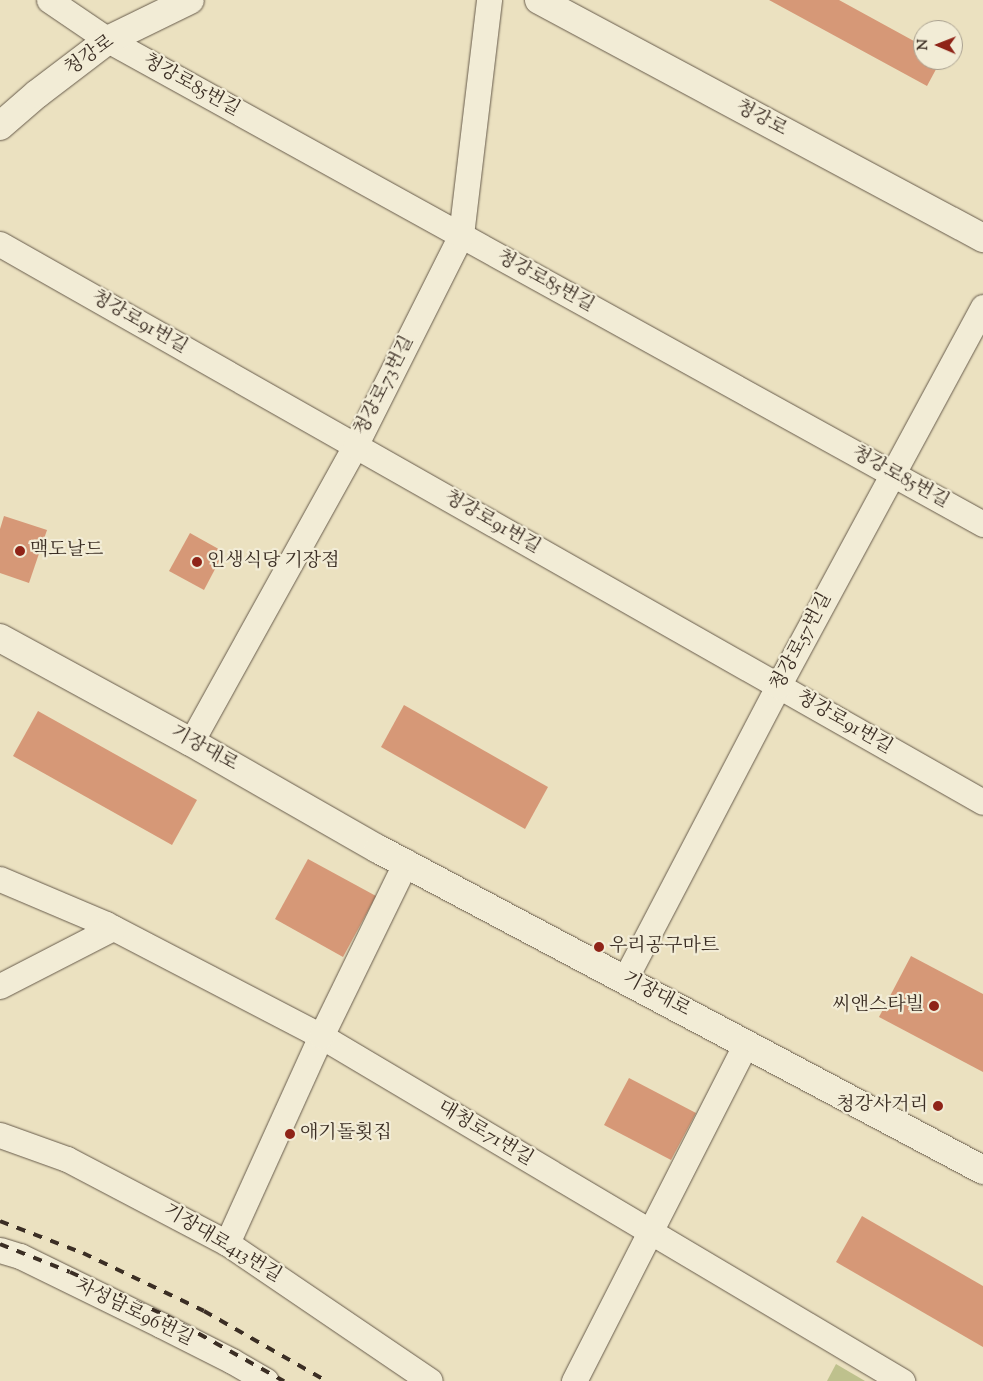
<!DOCTYPE html>
<meta charset="utf-8">
<style>
body{margin:0}
#map{position:relative;width:983px;height:1381px;overflow:hidden;background:#ebe1c0;font-family:"Sorts Mill Goudy","Noto Serif KR",serif}
div>[style]{position:absolute}
.green>*{inset:0;background:#bec18d}
.building>*{inset:0;background:#d69877}
.roads{filter:drop-shadow(0 0 1px #675b4b) drop-shadow(0 0 1px #675b4b)}
.street>*{height:25px;margin:-12.5px;padding:0 12.5px;transform-origin:12.5px;border-radius:12.5px;background:#f2ecd6}
.secondary>*{height:28px;margin:-14px;padding:0 14px;transform-origin:14px;border-radius:14px;background:#f2ecd6}
.rail>*{height:4px;margin-top:-2px;transform-origin:0;background:repeating-linear-gradient(90deg,#3b2e24 0 9px,transparent 0 18px)}
.dots>*{width:14px;height:14px;translate:-50% -50%;box-sizing:border-box;border:2px solid #f2ecd6;border-radius:50%}
span{translate:-50% -50%;white-space:nowrap;text-align:center;line-height:1.15;-webkit-text-stroke:4.5px #f2ecd6;paint-order:stroke}
.street-label{font-size:19px;color:#3b2e24}
.poi-label{font-size:19px;color:#3b2e24}
.left{translate:0 -50%;text-align:left}
.right{translate:-100% -50%;text-align:right}
.north{position:absolute;left:913px;top:20px;width:50px;height:50px;box-sizing:border-box;background:#f2ecd6;border:1px solid #a9a08f;border-radius:50%;rotate:271deg;font-size:14px;font-weight:700;line-height:20px;text-align:center;color:#3b2e24}
.north::after{content:'';display:block;margin:auto;width:18px;height:22px;background:#8f2418;clip-path:polygon(50% 0,100% 100%,50% 72%,0 100%)}
</style>
<div id="map">
<div class="green">
<i style="clip-path:polygon(836px 1364px,865px 1381px,827px 1381px)"></i>
</div>
<div class="building">
<i style="clip-path:polygon(769px 0,839px 0,923px 46px,923px 60px,941px 60px,927px 86px)"></i>
<i style="clip-path:polygon(4px 516px,47px 530px,29px 583px,0 573px,0 529px)"></i>
<i style="clip-path:polygon(190px 533px,224px 552px,204px 590px,169px 571px)"></i>
<i style="clip-path:polygon(404px 705px,548px 787px,525px 829px,381px 747px)"></i>
<i style="clip-path:polygon(38px 711px,197px 800px,172px 845px,13px 756px)"></i>
<i style="clip-path:polygon(308px 859px,376px 896px,343px 957px,275px 919px)"></i>
<i style="clip-path:polygon(911px 956px,983px 994px,983px 1072px,879px 1017px)"></i>
<i style="clip-path:polygon(629px 1078px,696px 1113px,671px 1160px,604px 1125px)"></i>
<i style="clip-path:polygon(862px 1216px,983px 1286px,983px 1347px,836px 1262px)"></i>
</div>
<div class="roads">
<div class="street">
<i style="left:49px;top:0;width:71px;rotate:34.1deg"></i>
<i style="left:108px;top:40px;width:1000px;rotate:28.95deg"></i>
<i style="left:0;top:244px;width:1130px;rotate:29.58deg"></i>
<i style="left:191px;top:742px;width:338px;rotate:-61deg"></i>
<i style="left:355px;top:446px;width:236px;rotate:-63.3deg"></i>
<i style="left:461px;top:235px;width:237px;rotate:-83.2deg"></i>
<i style="left:0;top:879px;width:115px;rotate:23deg"></i>
<i style="left:106px;top:924px;width:242px;rotate:27.5deg"></i>
<i style="left:321px;top:1036px;width:676px;rotate:30.7deg"></i>
<i style="left:625px;top:979px;width:331px;rotate:-62.4deg"></i>
<i style="left:778px;top:686px;width:431px;rotate:-61.6deg"></i>
<i style="left:0;top:986px;width:127px;rotate:-27.2deg"></i>
<i style="left:0;top:1135px;width:71px;rotate:19.7deg"></i>
<i style="left:67px;top:1159px;width:181px;rotate:27.7deg"></i>
<i style="left:227px;top:1243px;width:245px;rotate:34.2deg"></i>
<i style="left:227px;top:1243px;width:227px;rotate:-65.6deg"></i>
<i style="left:321px;top:1036px;width:194px;rotate:-64deg"></i>
<i style="left:0;top:1250px;width:21px;rotate:17deg"></i>
<i style="left:20px;top:1256px;width:157px;rotate:26.1deg"></i>
<i style="left:161px;top:1325px;width:80px;rotate:26.9deg"></i>
<i style="left:232px;top:1361px;width:39px;rotate:30deg"></i>
<i style="left:574px;top:1381px;width:379px;rotate:-63deg"></i>
</div>
<div class="secondary">
<i style="left:539px;top:0;width:504px;rotate:28.19deg"></i>
<i style="left:0;top:126px;width:49px;rotate:-40.9deg"></i>
<i style="left:37px;top:94px;width:89px;rotate:-37.3deg"></i>
<i style="left:108px;top:40px;width:91px;rotate:-26deg"></i>
<i style="left:0;top:638px;width:217px;rotate:28.6deg"></i>
<i style="left:191px;top:742px;width:215px;rotate:29.8deg"></i>
<i style="left:378px;top:849px;width:685px;rotate:27.95deg"></i>
</div>
</div>
<div class="rail">
<i style="left:0;top:1221px;width:89px;rotate:21.1deg"></i>
<i style="left:83px;top:1253px;width:134px;rotate:25.6deg"></i>
<i style="left:204px;top:1311px;width:141px;rotate:29.8deg"></i>
<i style="left:0;top:1244px;width:75px;rotate:21.8deg"></i>
<i style="left:70px;top:1272px;width:107px;rotate:24.4deg"></i>
<i style="left:167px;top:1316px;width:134px;rotate:29.1deg"></i>
</div>
<div class="dots">
<i style="left:20px;top:551px;background:#8f2418"></i>
<i style="left:197px;top:562px;background:#8f2418"></i>
<i style="left:599px;top:947px;background:#8f2418"></i>
<i style="left:934px;top:1006px;background:#8f2418"></i>
<i style="left:938px;top:1106px;background:#8f2418"></i>
<i style="left:290px;top:1134px;background:#8f2418"></i>
</div>
<div class="street-label">
<span style="left:90px;top:56px;rotate:-35deg">청강로</span>
<span style="left:191px;top:86px;rotate:29deg">청강로85번길</span>
<span style="left:761px;top:119px;rotate:28deg">청강로</span>
<span style="left:545px;top:282px;rotate:29deg">청강로85번길</span>
<span style="left:139px;top:323px;rotate:30deg">청강로91번길</span>
<span style="left:385px;top:386px;rotate:-63deg">청강로73번길</span>
<span style="left:900px;top:478px;rotate:29deg">청강로85번길</span>
<span style="left:492px;top:523px;rotate:30deg">청강로91번길</span>
<span style="left:802px;top:642px;rotate:-62deg">청강로57번길</span>
<span style="left:844px;top:723px;rotate:30deg">청강로91번길</span>
<span style="left:204px;top:749px;rotate:29deg">기장대로</span>
<span style="left:656px;top:995px;rotate:28deg">기장대로</span>
<span style="left:485px;top:1134px;rotate:31deg">대청로71번길</span>
<span style="left:222px;top:1244px;rotate:31deg">기장대로413번길</span>
<span style="left:134px;top:1313px;rotate:26deg">차성남로96번길</span>
</div>
<div class="poi-label">
<span class="left" style="left:30px;top:551px">맥도날드</span>
<span class="left" style="left:207px;top:562px">인생식당 기장점</span>
<span class="left" style="left:609px;top:947px">우리공구마트</span>
<span class="right" style="left:924px;top:1006px">씨앤스타빌</span>
<span class="right" style="left:928px;top:1106px">청강사거리</span>
<span class="left" style="left:300px;top:1134px">애기돌횟집</span>
</div>
<div class="north">N</div>
</div>
